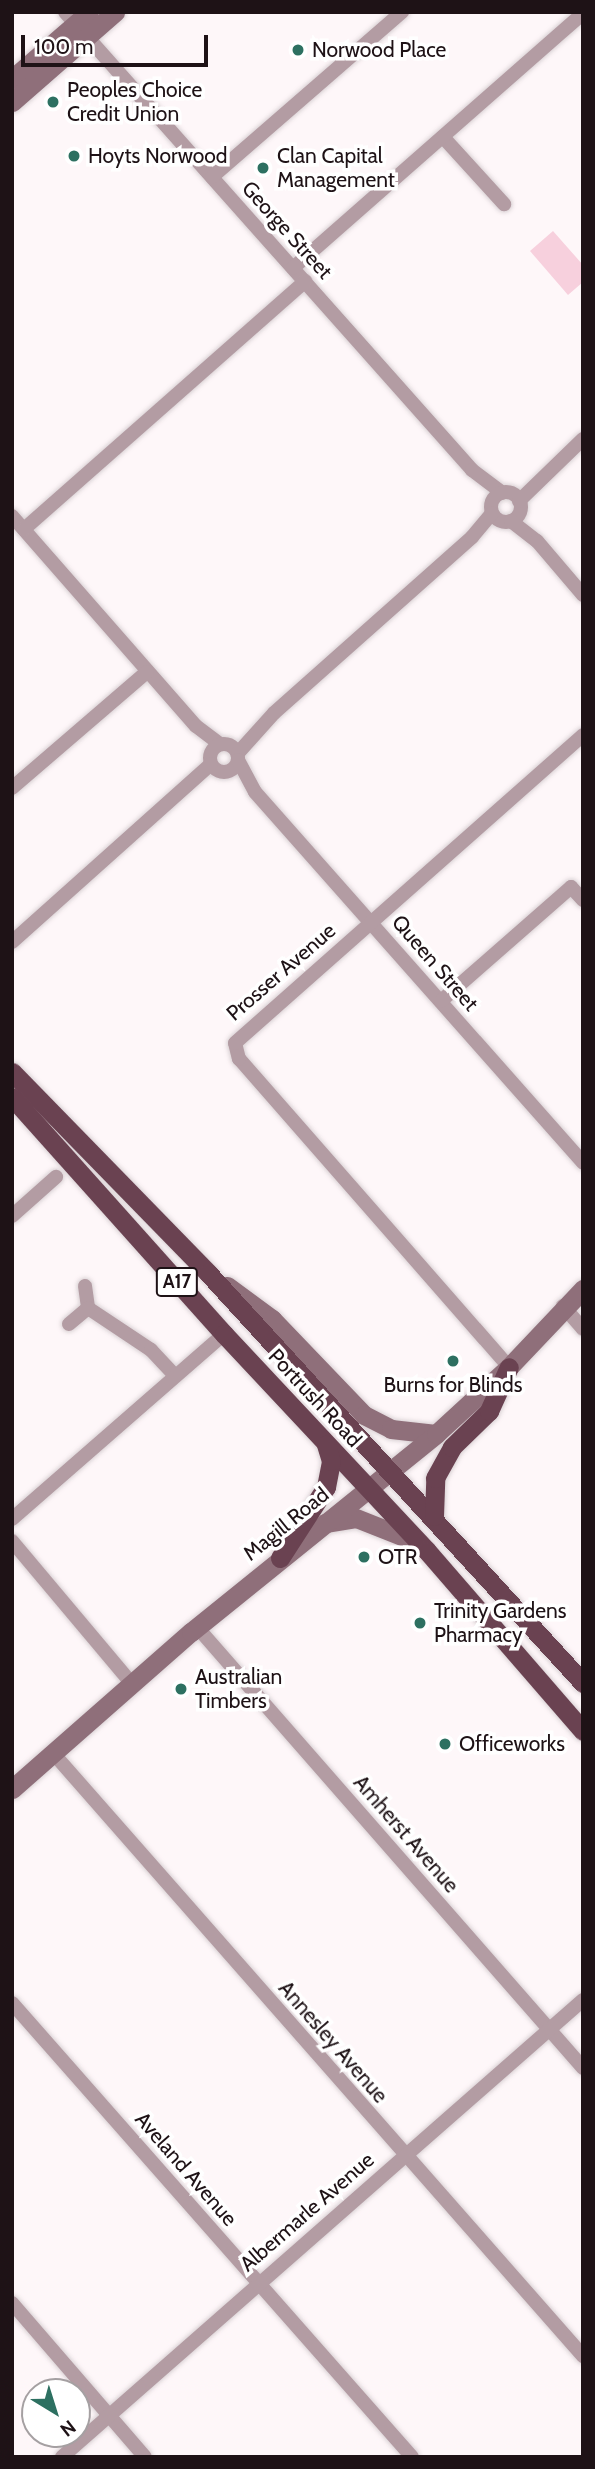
<!DOCTYPE html>
<style>
body{margin:0}
#map{position:relative;width:595px;height:2469px;overflow:hidden;background:#fef7f9;font-family:Cabin,sans-serif}
div>[style]{position:absolute}
.green>*{inset:0;background:#f7d0dd}
.roads{filter:drop-shadow(0 0 2px #dad2d5) drop-shadow(0 0 2px #dad2d5)}
.minor>*{height:14px;margin:-7px;padding:0 7px;transform-origin:7px;border-radius:7px;background:#b39ca3}
.minor>.ring{margin:-7px;padding:0;box-sizing:content-box;background:none;border:14px solid #b39ca3;border-radius:50%}
.secondary>*{height:19px;margin:-9.5px;padding:0 9.5px;transform-origin:9.5px;border-radius:9.5px;background:#8f6f7a}
.trunk>*{height:19px;margin:-9.5px;padding:0 9.5px;transform-origin:9.5px;border-radius:9.5px;background:#6a4251}
.dots>*{width:19px;height:19px;translate:-50% -50%;box-sizing:border-box;border:4px solid #fff;border-radius:50%}
span{translate:-50% -50%;white-space:nowrap;text-align:center;line-height:1.15;-webkit-text-stroke:7px #fff;paint-order:stroke}
.shield-label span{padding:2px 5px;background:#fff;border:2px solid;border-radius:5px;-webkit-text-stroke-width:0}
.shield-label{font-size:19px;color:#1e1216;font-weight:700}
.poi-label{font-size:21px;color:#1e1216}
.left{translate:0 -50%;text-align:left}
.street-label{font-size:21px;color:#1e1216}
.frame{position:absolute;inset:0;border:14px solid #1e1216;pointer-events:none}
.north{position:absolute;left:21px;top:2378px;width:70px;height:70px;box-sizing:border-box;background:#fff;border:2px solid #a5a0a2;border-radius:50%;rotate:142deg;font-size:19px;font-weight:700;line-height:28px;text-align:center;color:#1e1216}
.north::after{content:'';display:block;margin:auto;width:24px;height:32px;background:#2d7061;clip-path:polygon(50% 0,100% 100%,50% 72%,0 100%)}
.scale{position:absolute;left:21px;top:35px;width:187px;height:32px;box-sizing:border-box;border:4px solid #1e1216;border-top:0;padding-left:9px;font-size:21px;line-height:24px;white-space:nowrap;color:#1e1216;-webkit-text-stroke:5px #fff;paint-order:stroke}
</style>
<div id="map">
<div class="green">
<i style="clip-path:polygon(553px 231px,583px 265px,583px 282px,568px 295px,530px 251px)"></i>
</div>
<div class="roads">
<div class="minor">
<i style="left:65px;top:12px;width:613px;rotate:48.37deg"></i>
<i style="left:472px;top:470px;width:38px;rotate:37deg"></i>
<i style="left:443px;top:137px;width:91px;rotate:47.7deg"></i>
<i style="left:212px;top:177px;width:252px;rotate:-41deg"></i>
<i style="left:293px;top:268px;width:377px;rotate:-41.3deg"></i>
<i class="ring" style="left:491px;top:492px;width:16px;height:16px"></i>
<i style="left:519px;top:501px;width:89px;rotate:-44.1deg"></i>
<i style="left:12px;top:516px;width:279px;rotate:48.8deg"></i>
<i style="left:196px;top:726px;width:30px;rotate:37deg"></i>
<i style="left:511px;top:521px;width:33px;rotate:38deg"></i>
<i style="left:537px;top:541px;width:71px;rotate:49.6deg"></i>
<i style="left:24px;top:529px;width:375px;rotate:-41.4deg"></i>
<i class="ring" style="left:210px;top:744px;width:14px;height:14px"></i>
<i style="left:238px;top:753px;width:54px;rotate:-48deg"></i>
<i style="left:274px;top:713px;width:265px;rotate:-41.6deg"></i>
<i style="left:472px;top:537px;width:31px;rotate:-50deg"></i>
<i style="left:238px;top:760px;width:36px;rotate:62deg"></i>
<i style="left:255px;top:792px;width:495px;rotate:48.5deg"></i>
<i style="left:12px;top:788px;width:178px;rotate:-40.7deg"></i>
<i style="left:12px;top:942px;width:267px;rotate:-41.8deg"></i>
<i style="left:441px;top:1001px;width:173px;rotate:-41.2deg"></i>
<i style="left:571px;top:887px;width:18px;rotate:47deg"></i>
<i style="left:12px;top:1216px;width:59px;rotate:-41.6deg"></i>
<i style="left:85px;top:1286px;width:22px;rotate:82deg"></i>
<i style="left:563px;top:1306px;width:30px;rotate:49deg"></i>
<i style="left:88px;top:1308px;width:76px;rotate:33.7deg"></i>
<i style="left:151px;top:1350px;width:35px;rotate:47deg"></i>
<i style="left:69px;top:1324px;width:25px;rotate:-40deg"></i>
<i style="left:509px;top:1367px;width:410px;rotate:-131.2deg"></i>
<i style="left:239px;top:1059px;width:16px;rotate:-104deg"></i>
<i style="left:235px;top:1043px;width:465px;rotate:-41.5deg"></i>
<i style="left:12px;top:1519px;width:281px;rotate:-41.1deg"></i>
<i style="left:12px;top:1541px;width:187px;rotate:50deg"></i>
<i style="left:197px;top:1627px;width:586px;rotate:48.8deg"></i>
<i style="left:53px;top:1753px;width:803px;rotate:48.69deg"></i>
<i style="left:12px;top:2003px;width:605px;rotate:48.62deg"></i>
<i style="left:12px;top:2303px;width:203px;rotate:49.2deg"></i>
<i style="left:62px;top:2457px;width:693px;rotate:-41.26deg"></i>
</div>
<div class="secondary">
<i style="left:12px;top:79px;width:102px;rotate:-41deg"></i>
<i style="left:12px;top:102px;width:137px;rotate:-41.1deg"></i>
<i style="left:227px;top:1286px;width:56px;rotate:36.3deg"></i>
<i style="left:272px;top:1319px;width:133px;rotate:46.2deg"></i>
<i style="left:364px;top:1415px;width:30px;rotate:27deg"></i>
<i style="left:391px;top:1429px;width:45px;rotate:6.3deg"></i>
<i style="left:325px;top:1523px;width:31px;rotate:-9deg"></i>
<i style="left:356px;top:1518px;width:68px;rotate:21.6deg"></i>
<i style="left:12px;top:1789px;width:238px;rotate:-41.3deg"></i>
<i style="left:191px;top:1632px;width:315px;rotate:-38.9deg"></i>
<i style="left:436px;top:1434px;width:99px;rotate:-42.5deg"></i>
<i style="left:509px;top:1367px;width:108px;rotate:-46.5deg"></i>
</div>
<div class="trunk">
<i style="left:12px;top:1072px;width:281px;rotate:45.7deg"></i>
<i style="left:208px;top:1273px;width:556px;rotate:47.55deg"></i>
<i style="left:12px;top:1097px;width:318px;rotate:48.2deg"></i>
<i style="left:224px;top:1334px;width:297px;rotate:46.9deg"></i>
<i style="left:427px;top:1551px;width:238px;rotate:49.1deg"></i>
<i style="left:434px;top:1516px;width:38px;rotate:-88deg"></i>
<i style="left:435px;top:1478px;width:35px;rotate:-61deg"></i>
<i style="left:452px;top:1447px;width:52px;rotate:-44.2deg"></i>
<i style="left:489px;top:1411px;width:48px;rotate:-65.6deg"></i>
<i style="left:280px;top:1558px;width:85px;rotate:-57.1deg"></i>
<i style="left:326px;top:1487px;width:26px;rotate:-79deg"></i>
<i style="left:331px;top:1461px;width:17px;rotate:-107deg"></i>
</div>
</div>
<div class="dots">
<i style="left:298px;top:50px;background:#2d7061"></i>
<i style="left:53px;top:102px;background:#2d7061"></i>
<i style="left:74px;top:156px;background:#2d7061"></i>
<i style="left:263px;top:168px;background:#2d7061"></i>
<i style="left:453px;top:1361px;background:#2d7061"></i>
<i style="left:364px;top:1557px;background:#2d7061"></i>
<i style="left:420px;top:1623px;background:#2d7061"></i>
<i style="left:181px;top:1689px;background:#2d7061"></i>
<i style="left:445px;top:1744px;background:#2d7061"></i>
</div>
<div class="shield-label">
<span style="left:177px;top:1282px">A17</span>
</div>
<div class="poi-label">
<span class="left" style="left:312px;top:50px">Norwood Place</span>
<span class="left" style="left:67px;top:102px">Peoples Choice<br>Credit Union</span>
<span class="left" style="left:88px;top:156px">Hoyts Norwood</span>
<span class="left" style="left:277px;top:168px">Clan Capital<br>Management</span>
<span style="left:453px;top:1385px">Burns for Blinds</span>
<span class="left" style="left:378px;top:1557px">OTR</span>
<span class="left" style="left:434px;top:1623px">Trinity Gardens<br>Pharmacy</span>
<span class="left" style="left:195px;top:1689px">Australian<br>Timbers</span>
<span class="left" style="left:459px;top:1744px">Officeworks</span>
</div>
<div class="street-label">
<span style="left:287px;top:230px;rotate:48deg">George Street</span>
<span style="left:435px;top:963px;rotate:49deg">Queen Street</span>
<span style="left:281px;top:972px;rotate:-41deg">Prosser Avenue</span>
<span style="left:315px;top:1398px;rotate:47deg">Portrush Road</span>
<span style="left:286px;top:1524px;rotate:-39deg">Magill Road</span>
<span style="left:406px;top:1834px;rotate:49deg">Amherst Avenue</span>
<span style="left:333px;top:2042px;rotate:49deg">Annesley Avenue</span>
<span style="left:186px;top:2169px;rotate:49deg">Aveland Avenue</span>
<span style="left:307px;top:2212px;rotate:-41deg">Albermarle Avenue</span>
</div>
<div class="frame"></div>
<div class="north">N</div>
<div class="scale">100 m</div>
</div>
